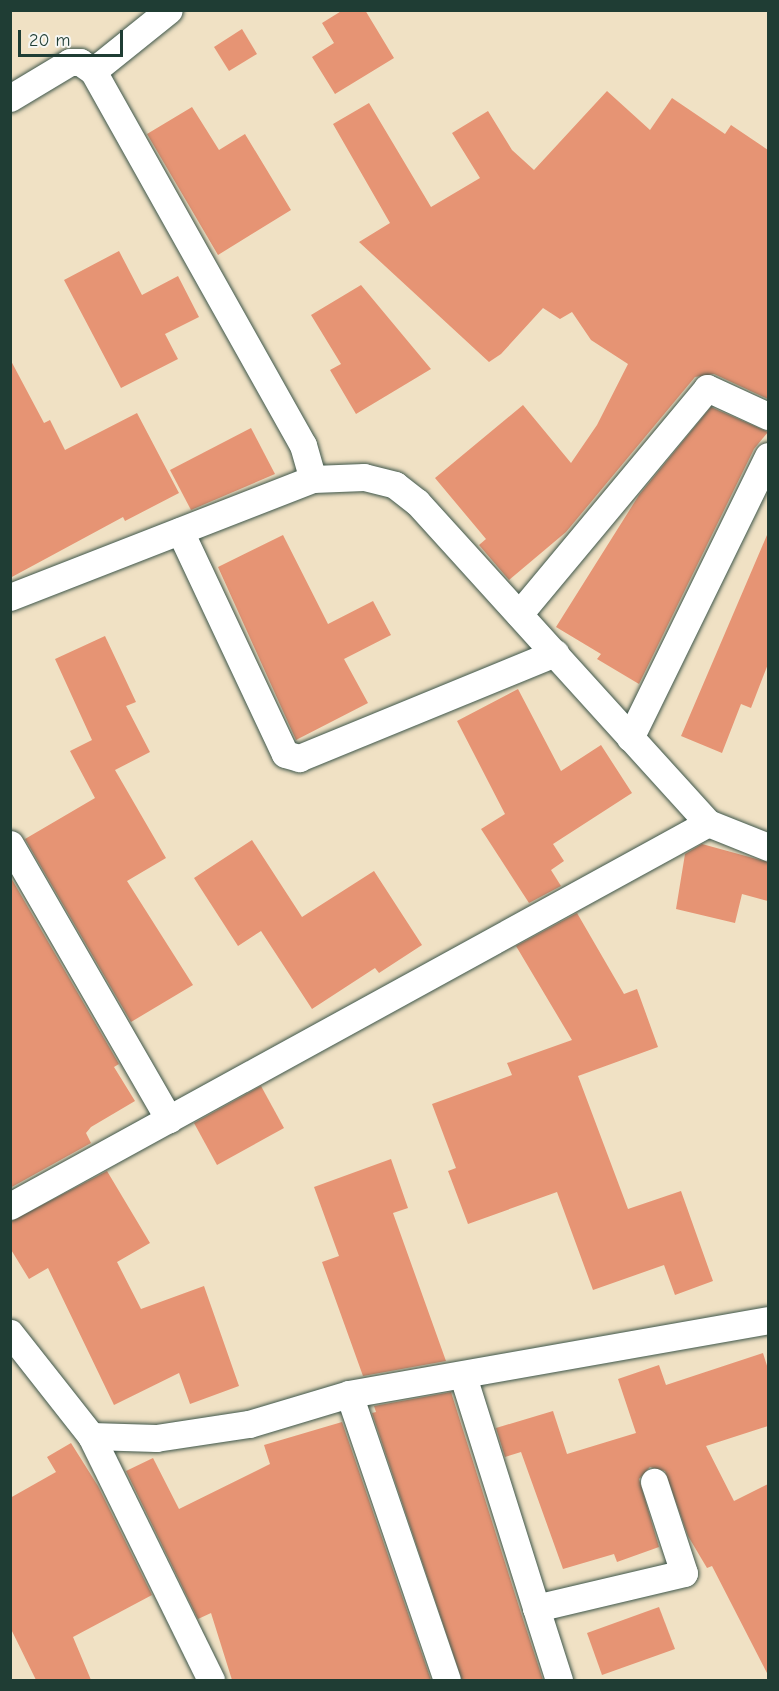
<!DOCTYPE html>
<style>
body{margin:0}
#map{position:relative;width:779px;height:1691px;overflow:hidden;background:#f0e1c4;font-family:"Comic Neue",sans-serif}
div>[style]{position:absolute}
.building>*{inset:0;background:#e69474}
.roads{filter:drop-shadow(0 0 2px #3e564a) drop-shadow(0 0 2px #3e564a)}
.street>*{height:27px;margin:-13.5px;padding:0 13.5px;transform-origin:13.5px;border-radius:13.5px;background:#fff}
span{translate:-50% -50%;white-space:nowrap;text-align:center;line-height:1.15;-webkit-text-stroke:4.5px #f6f6f2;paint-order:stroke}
.frame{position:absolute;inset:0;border:12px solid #1f3d34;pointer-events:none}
.scale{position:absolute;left:18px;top:30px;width:105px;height:27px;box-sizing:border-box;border:3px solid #1f3d34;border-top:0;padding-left:8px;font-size:18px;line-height:21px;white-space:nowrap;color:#1f3d34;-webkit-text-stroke:4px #f6f6f2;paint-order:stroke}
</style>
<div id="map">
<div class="building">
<i style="clip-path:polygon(343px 10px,365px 10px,394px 58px,335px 94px,312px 57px,334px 43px,322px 23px)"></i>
<i style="clip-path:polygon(242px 29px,257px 54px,229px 71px,214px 47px)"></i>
<i style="clip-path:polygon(607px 91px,650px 130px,672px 98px,725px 134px,731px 125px,768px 150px,768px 399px,714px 374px,695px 377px,566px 532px,509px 580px,479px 545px,486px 539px,435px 478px,523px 405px,571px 463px,597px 425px,628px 364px,591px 340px,572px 312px,560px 319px,543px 308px,501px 354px,489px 362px,359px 242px,390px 223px,333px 124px,369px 103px,431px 207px,480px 178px,452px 133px,488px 111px,512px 150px,534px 170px)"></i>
<i style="clip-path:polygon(192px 107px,219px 150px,245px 134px,291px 210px,218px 255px,147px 134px)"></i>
<i style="clip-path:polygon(119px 251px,142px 295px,178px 276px,199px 317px,165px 334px,178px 359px,121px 388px,64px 280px)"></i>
<i style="clip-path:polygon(361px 285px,431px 369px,356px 414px,330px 370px,341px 364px,311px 315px)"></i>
<i style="clip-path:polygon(10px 359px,44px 423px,50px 420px,65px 450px,137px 413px,179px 493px,125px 521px,123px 517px,10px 578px)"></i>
<i style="clip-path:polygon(711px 407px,768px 432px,754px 449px,639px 684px,597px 659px,601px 654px,556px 627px,639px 495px)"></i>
<i style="clip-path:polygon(251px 428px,275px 474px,191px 510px,170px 470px)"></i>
<i style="clip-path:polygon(283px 535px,328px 624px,373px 601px,391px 635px,344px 659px,368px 703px,296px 740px,218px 567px)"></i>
<i style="clip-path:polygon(767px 535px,768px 664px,751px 708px,741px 704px,722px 753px,681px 736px)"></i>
<i style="clip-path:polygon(105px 636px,136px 702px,126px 706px,150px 752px,115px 770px,166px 858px,127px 881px,193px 985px,131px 1022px,25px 839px,95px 798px,70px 751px,92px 740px,55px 659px)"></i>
<i style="clip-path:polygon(518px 689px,561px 771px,601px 745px,632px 793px,553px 844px,564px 861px,551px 870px,561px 886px,529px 903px,481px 829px,505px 814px,457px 721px)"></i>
<i style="clip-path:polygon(252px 840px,302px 917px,374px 871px,422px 945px,379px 973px,375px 968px,312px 1009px,261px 931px,238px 946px,194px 878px)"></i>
<i style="clip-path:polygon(702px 844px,768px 862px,768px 901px,742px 894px,735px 923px,676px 909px,685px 854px)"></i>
<i style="clip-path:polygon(10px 876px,119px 1064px,114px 1067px,135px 1101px,91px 1127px,86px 1133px,91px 1143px,10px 1188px)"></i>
<i style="clip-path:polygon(577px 913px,624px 994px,637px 989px,658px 1047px,578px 1076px,628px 1209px,681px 1191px,713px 1281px,675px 1295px,664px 1265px,593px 1290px,557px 1192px,468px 1224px,448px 1171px,456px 1168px,432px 1104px,512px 1075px,507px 1063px,572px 1040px,516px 946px)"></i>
<i style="clip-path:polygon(261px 1086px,284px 1128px,217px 1165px,194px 1123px)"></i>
<i style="clip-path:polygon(391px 1159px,408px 1208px,393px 1213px,446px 1361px,363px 1376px,322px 1262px,339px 1256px,314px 1187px)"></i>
<i style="clip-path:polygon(107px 1171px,150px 1243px,117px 1262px,141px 1309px,204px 1286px,239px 1386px,190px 1404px,179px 1373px,114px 1405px,48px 1268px,29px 1279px,10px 1248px,10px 1222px)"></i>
<i style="clip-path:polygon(763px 1353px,768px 1369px,768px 1426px,706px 1446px,734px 1501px,768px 1484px,768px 1675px,712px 1566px,707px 1568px,688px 1536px,665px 1471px,650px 1467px,639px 1479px,659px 1547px,617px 1562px,614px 1554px,563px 1569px,521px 1452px,505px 1457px,496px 1428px,553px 1411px,567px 1454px,636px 1433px,618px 1379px,659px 1365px,666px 1385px)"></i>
<i style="clip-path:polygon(451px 1392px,521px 1613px,543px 1680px,462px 1680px,372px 1413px,376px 1412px,374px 1406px)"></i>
<i style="clip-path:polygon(342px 1422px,431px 1680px,232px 1680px,211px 1613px,198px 1619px,126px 1471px,153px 1458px,179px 1509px,270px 1464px,264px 1445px)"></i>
<i style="clip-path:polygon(71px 1443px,98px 1486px,152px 1595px,73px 1637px,91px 1680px,36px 1680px,10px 1627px,10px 1498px,56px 1472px,47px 1457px)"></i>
<i style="clip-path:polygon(659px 1607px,675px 1649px,602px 1675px,587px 1633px)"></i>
</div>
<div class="roads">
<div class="street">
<i style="left:93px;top:71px;width:97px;rotate:-38.8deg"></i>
<i style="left:10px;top:98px;width:70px;rotate:-31deg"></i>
<i style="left:70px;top:62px;width:10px"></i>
<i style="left:80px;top:62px;width:16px;rotate:35deg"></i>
<i style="left:93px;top:71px;width:429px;rotate:60.7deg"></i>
<i style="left:303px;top:445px;width:35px;rotate:74deg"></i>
<i style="left:180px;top:531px;width:246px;rotate:64.8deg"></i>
<i style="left:285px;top:754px;width:15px;rotate:16deg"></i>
<i style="left:299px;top:758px;width:277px;rotate:-22.3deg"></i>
<i style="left:10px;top:597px;width:325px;rotate:-21.3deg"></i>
<i style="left:313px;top:479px;width:51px;rotate:-2.2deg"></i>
<i style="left:364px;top:477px;width:32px;rotate:14deg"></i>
<i style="left:395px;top:485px;width:28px;rotate:38deg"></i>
<i style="left:417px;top:502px;width:433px;rotate:47.8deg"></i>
<i style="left:708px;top:823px;width:65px;rotate:21.8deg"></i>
<i style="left:519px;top:614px;width:294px;rotate:-50.2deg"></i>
<i style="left:707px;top:388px;width:67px;rotate:24.7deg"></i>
<i style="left:630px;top:738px;width:314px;rotate:-63.9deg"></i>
<i style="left:10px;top:844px;width:318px;rotate:60deg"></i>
<i style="left:10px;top:1206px;width:796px;rotate:-28.75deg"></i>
<i style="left:10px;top:1333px;width:131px;rotate:51.8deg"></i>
<i style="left:91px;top:1436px;width:65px;rotate:1.8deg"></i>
<i style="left:156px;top:1438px;width:94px;rotate:-8.6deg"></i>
<i style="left:249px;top:1424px;width:104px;rotate:-16.7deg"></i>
<i style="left:349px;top:1394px;width:425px;rotate:-10deg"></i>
<i style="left:463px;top:1376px;width:243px;rotate:72.5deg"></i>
<i style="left:536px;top:1608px;width:152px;rotate:-13.3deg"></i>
<i style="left:684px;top:1573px;width:96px;rotate:-108.2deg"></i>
<i style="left:349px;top:1394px;width:302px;rotate:71.1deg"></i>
<i style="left:91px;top:1436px;width:272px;rotate:63.8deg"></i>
<i style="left:536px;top:1608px;width:76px;rotate:72.3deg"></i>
</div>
</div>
<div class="frame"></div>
<div class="scale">20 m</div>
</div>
